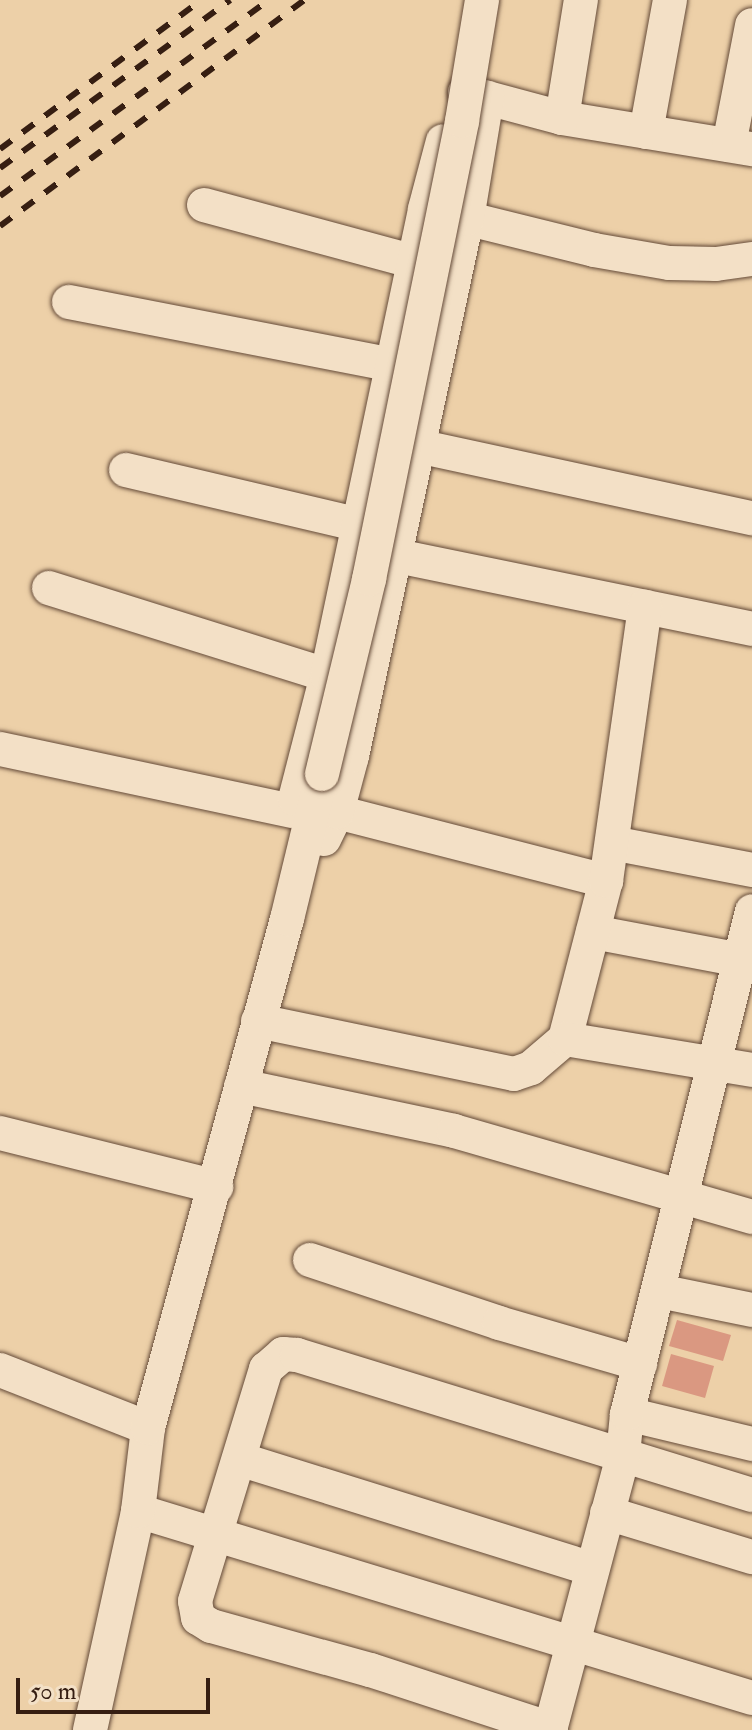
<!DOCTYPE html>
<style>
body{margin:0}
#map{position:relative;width:752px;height:1730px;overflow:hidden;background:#edd0a8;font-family:"IM FELL Double Pica",serif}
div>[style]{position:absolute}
.building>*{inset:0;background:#da9881}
.roads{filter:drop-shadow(0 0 2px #644a38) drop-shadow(0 0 2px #644a38)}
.minor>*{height:34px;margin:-17px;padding:0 17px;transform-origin:17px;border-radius:17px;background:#f3e0c6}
.rail>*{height:6px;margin-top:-3px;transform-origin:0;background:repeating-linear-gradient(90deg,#361e12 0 14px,transparent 0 28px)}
.bridges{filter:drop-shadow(0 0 2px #644a38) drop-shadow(0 0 2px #644a38)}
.minor-bridge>*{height:34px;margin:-17px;padding:0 17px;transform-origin:17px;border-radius:17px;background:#f3e0c6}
span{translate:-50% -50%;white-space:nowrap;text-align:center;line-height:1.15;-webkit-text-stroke:6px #f3e0c6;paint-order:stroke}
.scale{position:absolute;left:16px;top:1678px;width:194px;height:36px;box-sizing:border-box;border:4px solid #361e12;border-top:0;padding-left:10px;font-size:24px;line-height:28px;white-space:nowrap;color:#361e12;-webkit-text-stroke:6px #f3e0c6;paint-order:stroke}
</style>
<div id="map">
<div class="building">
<i style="clip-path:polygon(677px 1320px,731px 1335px,723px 1361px,669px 1346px)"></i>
<i style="clip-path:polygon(671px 1354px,714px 1366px,705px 1398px,662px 1386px)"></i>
</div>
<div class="roads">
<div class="minor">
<i style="left:465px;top:92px;width:100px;rotate:15deg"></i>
<i style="left:562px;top:118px;width:193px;rotate:9.3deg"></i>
<i style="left:562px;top:118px;width:120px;rotate:-80.9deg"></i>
<i style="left:646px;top:132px;width:134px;rotate:-79.7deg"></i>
<i style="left:729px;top:145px;width:122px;rotate:-79.1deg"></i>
<i style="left:204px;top:205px;width:219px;rotate:15.1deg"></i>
<i style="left:445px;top:213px;width:154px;rotate:13.9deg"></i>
<i style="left:594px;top:250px;width:76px;rotate:9.8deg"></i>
<i style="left:669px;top:263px;width:47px;rotate:1.2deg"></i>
<i style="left:716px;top:264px;width:36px;rotate:-8deg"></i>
<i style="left:69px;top:302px;width:331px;rotate:11deg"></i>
<i style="left:399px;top:442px;width:361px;rotate:12.2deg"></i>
<i style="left:126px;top:470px;width:240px;rotate:13.2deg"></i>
<i style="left:373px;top:551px;width:387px;rotate:11.6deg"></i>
<i style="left:49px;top:588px;width:291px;rotate:17.4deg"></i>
<i style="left:0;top:749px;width:299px;rotate:12deg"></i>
<i style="left:295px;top:799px;width:128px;rotate:-75.5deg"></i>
<i style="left:327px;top:675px;width:476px;rotate:-78.1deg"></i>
<i style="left:425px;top:209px;width:70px;rotate:-75.2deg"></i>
<i style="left:337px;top:812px;width:278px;rotate:14.4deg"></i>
<i style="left:324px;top:839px;width:30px;rotate:-64deg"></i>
<i style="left:337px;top:812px;width:58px;rotate:-75deg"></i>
<i style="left:352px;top:756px;width:549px;rotate:-77.91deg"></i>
<i style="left:467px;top:219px;width:123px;rotate:-80.6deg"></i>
<i style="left:612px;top:843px;width:143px;rotate:10.9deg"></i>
<i style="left:593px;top:932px;width:162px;rotate:10.7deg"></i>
<i style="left:258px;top:1021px;width:261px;rotate:11.7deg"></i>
<i style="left:514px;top:1074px;width:18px;rotate:-19deg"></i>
<i style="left:531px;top:1068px;width:45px;rotate:-40.5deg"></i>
<i style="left:565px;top:1039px;width:163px;rotate:-75.5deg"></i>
<i style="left:606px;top:881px;width:277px;rotate:-81.9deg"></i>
<i style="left:565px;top:1039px;width:190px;rotate:9.4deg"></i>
<i style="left:241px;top:1086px;width:218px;rotate:11.9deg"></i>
<i style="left:454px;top:1131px;width:310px;rotate:16.1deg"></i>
<i style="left:0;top:1133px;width:223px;rotate:14deg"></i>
<i style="left:310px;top:1260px;width:199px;rotate:18.4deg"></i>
<i style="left:499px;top:1323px;width:147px;rotate:16.2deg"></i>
<i style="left:659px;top:1291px;width:95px;rotate:11.5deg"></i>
<i style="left:0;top:1370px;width:159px;rotate:21.4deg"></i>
<i style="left:627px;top:1414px;width:129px;rotate:13.5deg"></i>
<i style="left:239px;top:1459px;width:370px;rotate:17.3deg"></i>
<i style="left:138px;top:1511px;width:642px;rotate:16.94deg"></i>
<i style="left:607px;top:1513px;width:152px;rotate:16.9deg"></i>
<i style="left:551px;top:1729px;width:190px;rotate:-161.9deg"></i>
<i style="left:370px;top:1670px;width:165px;rotate:-164.5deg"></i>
<i style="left:211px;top:1626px;width:15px;rotate:-148deg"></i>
<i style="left:198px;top:1618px;width:17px;rotate:-100deg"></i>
<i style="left:195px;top:1601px;width:243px;rotate:-73deg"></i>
<i style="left:266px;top:1369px;width:23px;rotate:-41deg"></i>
<i style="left:283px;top:1354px;width:14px;rotate:4deg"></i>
<i style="left:297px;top:1355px;width:476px;rotate:17.1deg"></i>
<i style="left:90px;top:1730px;width:224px;rotate:-77.6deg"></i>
<i style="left:138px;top:1511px;width:84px;rotate:-83.1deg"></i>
<i style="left:148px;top:1428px;width:528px;rotate:-74.73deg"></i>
<i style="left:287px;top:919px;width:149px;rotate:-76.4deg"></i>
<i style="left:550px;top:1730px;width:285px;rotate:-75.1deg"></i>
<i style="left:623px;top:1455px;width:41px;rotate:-84.4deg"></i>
<i style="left:627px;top:1414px;width:518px;rotate:-76.04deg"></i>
</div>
</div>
<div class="rail">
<i style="left:0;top:149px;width:250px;rotate:-36.5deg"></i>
<i style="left:0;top:168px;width:285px;rotate:-36.1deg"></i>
<i style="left:0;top:196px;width:333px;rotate:-36.1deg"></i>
<i style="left:0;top:226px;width:379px;rotate:-36.6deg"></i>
</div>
<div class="bridges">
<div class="minor-bridge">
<i style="left:322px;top:774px;width:201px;rotate:-76.4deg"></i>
<i style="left:369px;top:579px;width:467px;rotate:-78.5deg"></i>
<i style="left:462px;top:121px;width:123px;rotate:-80.6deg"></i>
</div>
</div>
<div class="scale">50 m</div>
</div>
